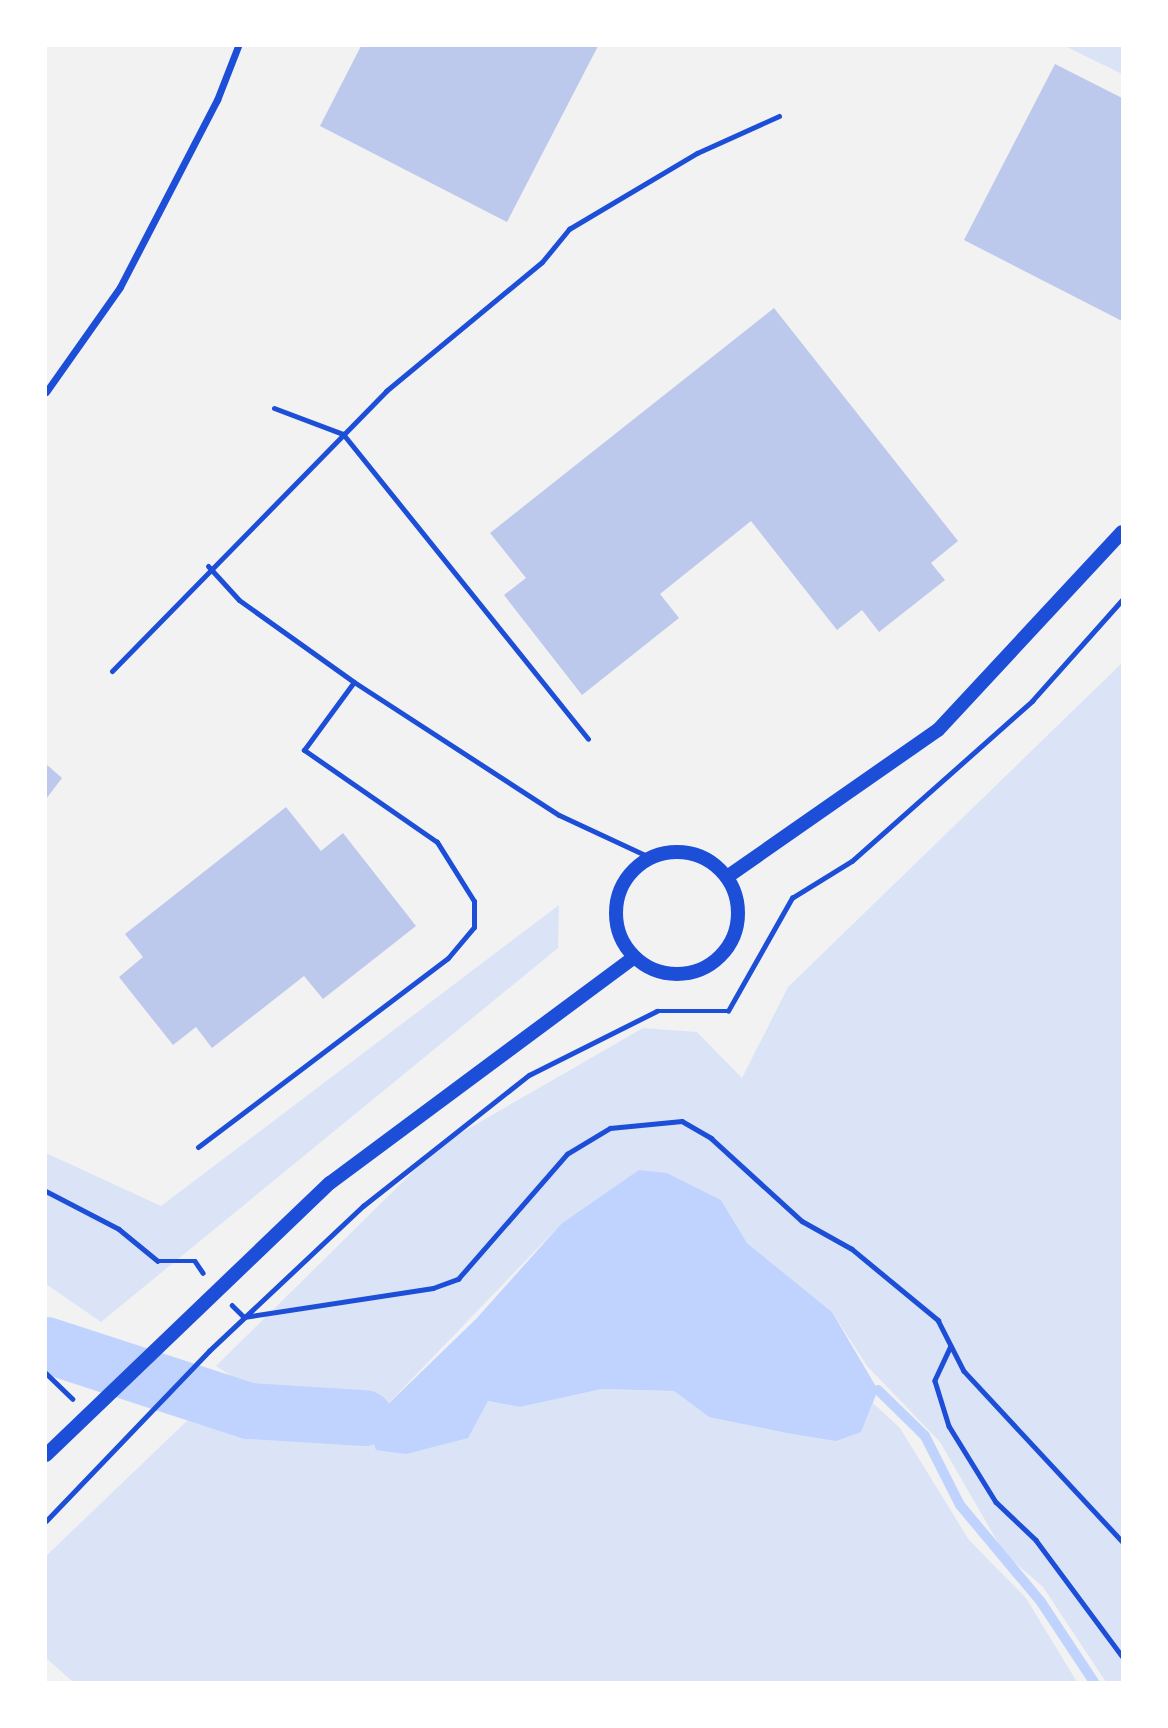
<!DOCTYPE html>
<style>
body{margin:0}
#map{position:relative;width:1168px;height:1728px;overflow:hidden;background:#f2f2f2;font-family:"Exo 2",sans-serif}
div>[style]{position:absolute}
.green>*{inset:0;background:#dbe4f7}
.water>*{inset:0;background:#bfd3fe}
.stream>*{height:10px;margin:-5px;padding:0 5px;transform-origin:5px;border-radius:5px;background:#bfd3fe}
.river>*{height:56px;margin:-28px;padding:0 28px;transform-origin:28px;border-radius:28px;background:#bfd3fe}
.building>*{inset:0;background:#bdc9ec}
.path>*{height:4.5px;margin:-2.25px;padding:0 2.25px;transform-origin:2.25px;border-radius:2.25px;background:#1d4ed8}
.service>*{height:5px;margin:-2.5px;padding:0 2.5px;transform-origin:2.5px;border-radius:2.5px;background:#1d4ed8}
.minor>*{height:7px;margin:-3.5px;padding:0 3.5px;transform-origin:3.5px;border-radius:3.5px;background:#1d4ed8}
.secondary>*{height:14px;margin:-7px;padding:0 7px;transform-origin:7px;border-radius:7px;background:#1d4ed8}
.secondary>.ring{margin:-7px;padding:0;box-sizing:content-box;background:none;border:14px solid #1d4ed8;border-radius:50%}
span{translate:-50% -50%;white-space:nowrap;text-align:center;line-height:1.15;-webkit-text-stroke:6px #fff;paint-order:stroke}
.frame{position:absolute;inset:0;border:47px solid #fff;pointer-events:none}
</style>
<div id="map">
<div class="green">
<i style="clip-path:polygon(1065px 46px,1122px 46px,1122px 74px)"></i>
<i style="clip-path:polygon(1122px 663px,1122px 1682px,1106px 1682px,1043px 1587px,1004px 1553px,940px 1442px,867px 1366px,832px 1312px,747px 1243px,721px 1200px,667px 1173px,561px 1224px,384px 1408px,301px 1408px,263px 1397px,216px 1366px,440px 1145px,643px 1028px,697px 1032px,742px 1078px,788px 987px)"></i>
<i style="clip-path:polygon(559px 905px,558px 948px,101px 1322px,46px 1284px,46px 1153px,161px 1206px)"></i>
<i style="clip-path:polygon(602px 1389px,674px 1391px,709px 1417px,861px 1432px,873px 1403px,900px 1428px,969px 1540px,1026px 1598px,1077px 1682px,73px 1682px,46px 1658px,46px 1556px,192px 1416px,346px 1437px,406px 1454px,487px 1401px,520px 1407px)"></i>
</div>
<div class="water">
<i style="clip-path:polygon(639px 1170px,667px 1173px,721px 1200px,747px 1243px,832px 1312px,878px 1390px,861px 1432px,836px 1441px,787px 1433px,709px 1417px,674px 1391px,602px 1389px,520px 1407px,488px 1401px,468px 1438px,406px 1454px,376px 1450px,365px 1418px,384px 1408px,476px 1319px,561px 1224px)"></i>
</div>
<div class="stream">
<i style="left:878px;top:1390px;width:66px;rotate:44.4deg"></i>
<i style="left:925px;top:1436px;width:77px;rotate:63.1deg"></i>
<i style="left:960px;top:1505px;width:126px;rotate:50.1deg"></i>
<i style="left:1041px;top:1602px;width:96px;rotate:56.5deg"></i>
</div>
<div class="river">
<i style="left:46px;top:1345px;width:213px;rotate:18deg"></i>
<i style="left:249px;top:1411px;width:116px;rotate:3.5deg"></i>
</div>
<div class="building">
<i style="clip-path:polygon(361px 46px,598px 46px,507px 222px,320px 126px)"></i>
<i style="clip-path:polygon(1055px 64px,1122px 98px,1122px 321px,964px 240px)"></i>
<i style="clip-path:polygon(774px 308px,958px 541px,931px 563px,945px 580px,879px 632px,862px 610px,837px 630px,751px 521px,660px 594px,679px 618px,582px 695px,504px 595px,526px 578px,490px 533px)"></i>
<i style="clip-path:polygon(46px 764px,62px 778px,46px 799px)"></i>
<i style="clip-path:polygon(286px 807px,321px 851px,343px 833px,416px 926px,323px 999px,304px 976px,212px 1048px,196px 1027px,173px 1045px,119px 977px,143px 957px,125px 934px)"></i>
</div>
<div class="path">
<i style="left:46px;top:1191px;width:82px;rotate:27.5deg"></i>
<i style="left:119px;top:1229px;width:50px;rotate:39.4deg"></i>
<i style="left:158px;top:1261px;width:37px"></i>
<i style="left:195px;top:1261px;width:14px;rotate:56deg"></i>
<i style="left:232px;top:1305px;width:17px;rotate:45deg"></i>
<i style="left:244px;top:1317px;width:191px;rotate:-8.7deg"></i>
<i style="left:433px;top:1288px;width:27px;rotate:-20deg"></i>
<i style="left:458px;top:1279px;width:166px;rotate:-48.9deg"></i>
<i style="left:567px;top:1154px;width:50px;rotate:-31.2deg"></i>
<i style="left:610px;top:1128px;width:72px;rotate:-5.6deg"></i>
<i style="left:682px;top:1121px;width:34px;rotate:30deg"></i>
<i style="left:711px;top:1138px;width:123px;rotate:42.4deg"></i>
<i style="left:802px;top:1221px;width:57px;rotate:29.2deg"></i>
<i style="left:852px;top:1249px;width:112px;rotate:39.5deg"></i>
<i style="left:938px;top:1320px;width:57px;rotate:63deg"></i>
<i style="left:964px;top:1371px;width:232px;rotate:47.1deg"></i>
<i style="left:951px;top:1346px;width:38px;rotate:115deg"></i>
<i style="left:935px;top:1381px;width:47px;rotate:72.7deg"></i>
<i style="left:949px;top:1426px;width:89px;rotate:58.3deg"></i>
<i style="left:996px;top:1502px;width:55px;rotate:43.5deg"></i>
<i style="left:1036px;top:1540px;width:144px;rotate:53.4deg"></i>
<i style="left:46px;top:1373px;width:37px;rotate:44deg"></i>
<i style="left:46px;top:1521px;width:236px;rotate:-46.2deg"></i>
<i style="left:209px;top:1351px;width:212px;rotate:-43.3deg"></i>
<i style="left:363px;top:1206px;width:211px;rotate:-38.3deg"></i>
<i style="left:529px;top:1075px;width:143px;rotate:-26.6deg"></i>
<i style="left:657px;top:1011px;width:71px"></i>
<i style="left:728px;top:1011px;width:130px;rotate:-60.5deg"></i>
<i style="left:792px;top:898px;width:70px;rotate:-31.7deg"></i>
<i style="left:852px;top:861px;width:241px;rotate:-41.6deg"></i>
<i style="left:1032px;top:701px;width:135px;rotate:-48.3deg"></i>
</div>
<div class="service">
<i style="left:274px;top:408px;width:74px;rotate:20.6deg"></i>
<i style="left:343px;top:434px;width:391px;rotate:51.2deg"></i>
<i style="left:208px;top:566px;width:46px;rotate:47.6deg"></i>
<i style="left:239px;top:600px;width:141px;rotate:35.5deg"></i>
<i style="left:354px;top:682px;width:244px;rotate:33deg"></i>
<i style="left:559px;top:815px;width:99px;rotate:25deg"></i>
<i style="left:112px;top:671px;width:392px;rotate:-45.6deg"></i>
<i style="left:386px;top:391px;width:202px;rotate:-39.6deg"></i>
<i style="left:542px;top:262px;width:43px;rotate:-50.7deg"></i>
<i style="left:569px;top:229px;width:149px;rotate:-30.7deg"></i>
<i style="left:697px;top:153px;width:90px;rotate:-24.3deg"></i>
<i style="left:198px;top:1147px;width:313px;rotate:-37.1deg"></i>
<i style="left:448px;top:958px;width:40px;rotate:-50deg"></i>
<i style="left:474px;top:927px;width:26px;rotate:-90deg"></i>
<i style="left:474px;top:901px;width:70px;rotate:-122.1deg"></i>
<i style="left:437px;top:842px;width:162px;rotate:-145.3deg"></i>
<i style="left:304px;top:750px;width:84px;rotate:-53.7deg"></i>
</div>
<div class="minor">
<i style="left:46px;top:392px;width:128px;rotate:-54.8deg"></i>
<i style="left:120px;top:287px;width:211px;rotate:-62.6deg"></i>
<i style="left:217px;top:100px;width:58px;rotate:-68.7deg"></i>
</div>
<div class="secondary">
<i class="ring" style="left:616px;top:852px;width:108px;height:108px"></i>
<i style="left:727px;top:877px;width:257px;rotate:-34.9deg"></i>
<i style="left:938px;top:730px;width:270px;rotate:-47.1deg"></i>
<i style="left:46px;top:1455px;width:393px;rotate:-43.8deg"></i>
<i style="left:330px;top:1183px;width:379px;rotate:-36.6deg"></i>
</div>
<div class="frame"></div>
</div>
